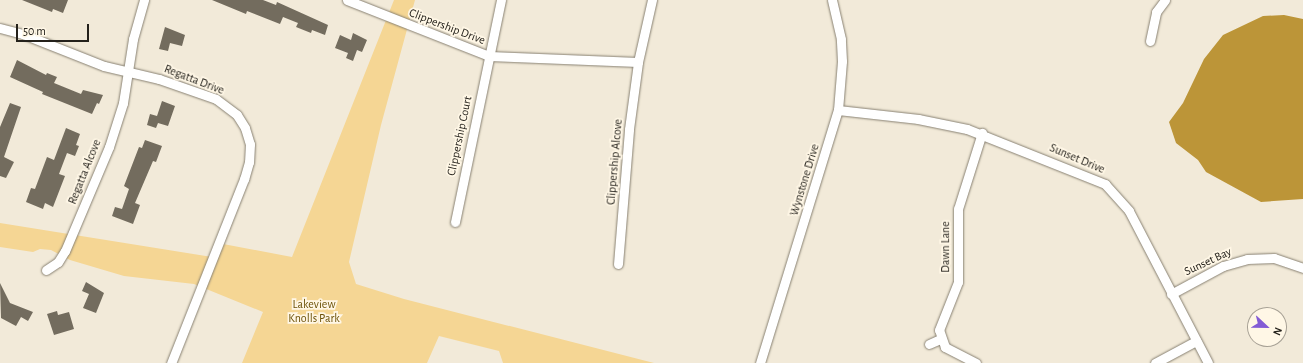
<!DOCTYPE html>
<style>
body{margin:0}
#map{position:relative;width:1303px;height:363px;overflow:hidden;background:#f2ead9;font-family:"Alegreya Sans",sans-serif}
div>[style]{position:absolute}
.green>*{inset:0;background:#f5d694}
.water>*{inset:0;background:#bc9538}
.building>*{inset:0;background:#736c5e}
.roads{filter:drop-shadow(0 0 1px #888172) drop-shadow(0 0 1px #888172)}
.minor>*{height:9px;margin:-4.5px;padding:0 4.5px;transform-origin:4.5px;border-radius:4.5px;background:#fff}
span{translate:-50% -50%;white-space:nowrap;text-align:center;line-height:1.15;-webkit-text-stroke:3.5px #fff7e6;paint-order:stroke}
.street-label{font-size:12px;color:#24211b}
.park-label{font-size:12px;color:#6c5107}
.north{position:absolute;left:1247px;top:307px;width:40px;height:40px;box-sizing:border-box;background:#fff7e6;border:1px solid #a7a195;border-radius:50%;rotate:112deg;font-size:11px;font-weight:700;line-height:16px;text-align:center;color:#24211b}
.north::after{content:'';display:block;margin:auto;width:14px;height:18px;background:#835bd5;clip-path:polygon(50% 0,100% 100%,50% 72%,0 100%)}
.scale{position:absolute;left:16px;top:24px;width:73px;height:18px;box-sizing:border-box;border:2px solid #24211b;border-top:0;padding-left:5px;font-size:12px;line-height:14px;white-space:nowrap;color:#24211b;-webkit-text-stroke:3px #fff7e6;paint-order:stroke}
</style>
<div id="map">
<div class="green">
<i style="clip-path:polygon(394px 0,415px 0,381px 125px,349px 262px,356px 284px,404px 299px,654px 363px,503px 363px,499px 351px,439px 336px,427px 363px,242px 363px,263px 312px,194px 284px,124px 276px,70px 260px,51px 250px,40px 249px,33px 252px,0 247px,0 223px,212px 257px,218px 243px,292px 257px)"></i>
</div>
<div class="water">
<i style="clip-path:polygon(1284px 15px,1303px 19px,1303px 199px,1261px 202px,1206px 172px,1198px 160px,1176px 143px,1169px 122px,1183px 103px,1204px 59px,1223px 35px,1263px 16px)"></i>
</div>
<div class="building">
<i style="clip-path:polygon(22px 0,68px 0,63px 13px,53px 9px,52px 12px)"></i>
<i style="clip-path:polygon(212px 0,263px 0,276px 5px,277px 2px,328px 25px,325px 35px,312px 30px,311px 33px,296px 27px,298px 23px,283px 17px,280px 24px,247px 11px,246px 14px)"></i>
<i style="clip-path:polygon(165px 27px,185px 35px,182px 46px,170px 43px,168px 51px,159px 49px)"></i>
<i style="clip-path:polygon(353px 33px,367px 40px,362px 52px,357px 50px,353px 61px,346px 58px,348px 53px,335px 48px,340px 35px,351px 40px)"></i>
<i style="clip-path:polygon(17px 60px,46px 75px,47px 73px,57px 77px,54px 83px,81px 94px,83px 90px,103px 95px,99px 104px,97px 103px,92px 114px,42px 94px,43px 92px,10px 77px)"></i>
<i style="clip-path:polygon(162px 101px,175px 106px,168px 126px,158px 123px,156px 128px,147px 125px,150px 114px,157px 116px)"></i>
<i style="clip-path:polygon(10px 103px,21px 107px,4px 157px,14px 162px,6px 178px,0 176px,0 127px)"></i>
<i style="clip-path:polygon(66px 128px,80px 134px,76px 145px,79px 146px,75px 156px,67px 153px,59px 174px,65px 176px,53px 207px,45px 203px,43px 209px,26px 202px,31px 188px,35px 189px,47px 157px,54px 160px)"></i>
<i style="clip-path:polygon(145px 140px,162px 146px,156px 162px,153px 161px,135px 203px,140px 205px,133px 224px,112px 216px,115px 207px,122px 209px,129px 189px,124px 186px,139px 147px,142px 148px)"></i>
<i style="clip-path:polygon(86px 282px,104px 293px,96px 313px,83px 308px,89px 294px,82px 291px)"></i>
<i style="clip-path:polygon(0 283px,10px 303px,33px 312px,28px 321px,21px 317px,16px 326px,1px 318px)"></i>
<i style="clip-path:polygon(57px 311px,58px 315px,69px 312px,74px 329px,54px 335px,47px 314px)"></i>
</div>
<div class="roads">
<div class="minor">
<i style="left:347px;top:0;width:153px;rotate:21.5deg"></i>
<i style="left:489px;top:56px;width:149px;rotate:2.3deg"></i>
<i style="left:0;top:28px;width:24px;rotate:15deg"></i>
<i style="left:23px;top:34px;width:87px;rotate:21.6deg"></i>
<i style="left:104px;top:66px;width:57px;rotate:13.3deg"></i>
<i style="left:159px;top:79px;width:60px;rotate:19.3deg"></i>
<i style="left:216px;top:99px;width:26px;rotate:37deg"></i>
<i style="left:237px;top:115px;width:15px;rotate:58deg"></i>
<i style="left:245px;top:128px;width:17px;rotate:73deg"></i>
<i style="left:250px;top:144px;width:18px;rotate:93deg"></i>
<i style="left:249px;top:162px;width:18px;rotate:106deg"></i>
<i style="left:244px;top:179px;width:198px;rotate:111.6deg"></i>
<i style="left:1150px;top:41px;width:30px;rotate:-78deg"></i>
<i style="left:1156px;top:12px;width:15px;rotate:-53deg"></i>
<i style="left:838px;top:110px;width:81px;rotate:6.4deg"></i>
<i style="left:918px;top:119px;width:50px;rotate:11.5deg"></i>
<i style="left:967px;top:129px;width:149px;rotate:21.7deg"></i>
<i style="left:1105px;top:184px;width:36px;rotate:48deg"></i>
<i style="left:1129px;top:211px;width:171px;rotate:62.5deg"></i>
<i style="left:455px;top:222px;width:227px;rotate:-78.3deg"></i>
<i style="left:618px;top:264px;width:135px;rotate:-85.3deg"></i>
<i style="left:629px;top:129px;width:68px;rotate:-82.3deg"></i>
<i style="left:638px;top:62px;width:64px;rotate:-77.3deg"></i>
<i style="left:46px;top:270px;width:14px;rotate:-34deg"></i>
<i style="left:58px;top:262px;width:13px;rotate:-58deg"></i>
<i style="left:65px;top:251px;width:113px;rotate:-67.1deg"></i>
<i style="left:109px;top:147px;width:46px;rotate:-72.3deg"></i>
<i style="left:123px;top:103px;width:65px;rotate:-81.1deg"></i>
<i style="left:133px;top:39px;width:41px;rotate:-74.2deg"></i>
<i style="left:1171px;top:294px;width:59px;rotate:-28.3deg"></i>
<i style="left:1223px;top:266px;width:25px;rotate:-16deg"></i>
<i style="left:1247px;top:259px;width:27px;rotate:-2deg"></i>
<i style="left:1274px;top:258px;width:31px;rotate:19deg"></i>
<i style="left:929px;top:344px;width:12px;rotate:-24deg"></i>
<i style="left:760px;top:363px;width:265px;rotate:-72.9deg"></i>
<i style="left:838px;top:110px;width:49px;rotate:-85.3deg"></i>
<i style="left:842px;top:61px;width:22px;rotate:-93deg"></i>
<i style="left:841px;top:39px;width:40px;rotate:-103deg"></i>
<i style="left:976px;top:363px;width:35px;rotate:-153deg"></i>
<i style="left:945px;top:347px;width:18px;rotate:-109deg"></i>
<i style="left:939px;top:330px;width:52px;rotate:-68.4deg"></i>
<i style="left:958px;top:282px;width:73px;rotate:-90deg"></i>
<i style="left:958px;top:209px;width:80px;rotate:-72.5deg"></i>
<i style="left:1155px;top:363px;width:47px;rotate:-28.2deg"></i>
</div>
</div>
<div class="street-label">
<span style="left:447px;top:27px;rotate:21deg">Clippership Drive</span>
<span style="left:194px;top:80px;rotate:21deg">Regatta Drive</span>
<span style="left:460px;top:136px;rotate:-78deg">Clippership Court</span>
<span style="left:1077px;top:159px;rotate:23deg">Sunset Drive</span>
<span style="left:615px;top:162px;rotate:-85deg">Clippership Alcove</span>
<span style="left:85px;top:172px;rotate:-68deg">Regatta Alcove</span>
<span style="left:805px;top:180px;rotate:-73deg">Wynstone Drive</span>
<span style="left:946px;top:247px;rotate:-90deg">Dawn Lane</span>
<span style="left:1208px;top:262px;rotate:-25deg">Sunset Bay</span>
</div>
<div class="park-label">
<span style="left:314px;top:312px">Lakeview<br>Knolls Park</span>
</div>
<div class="north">N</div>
<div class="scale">50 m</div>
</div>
